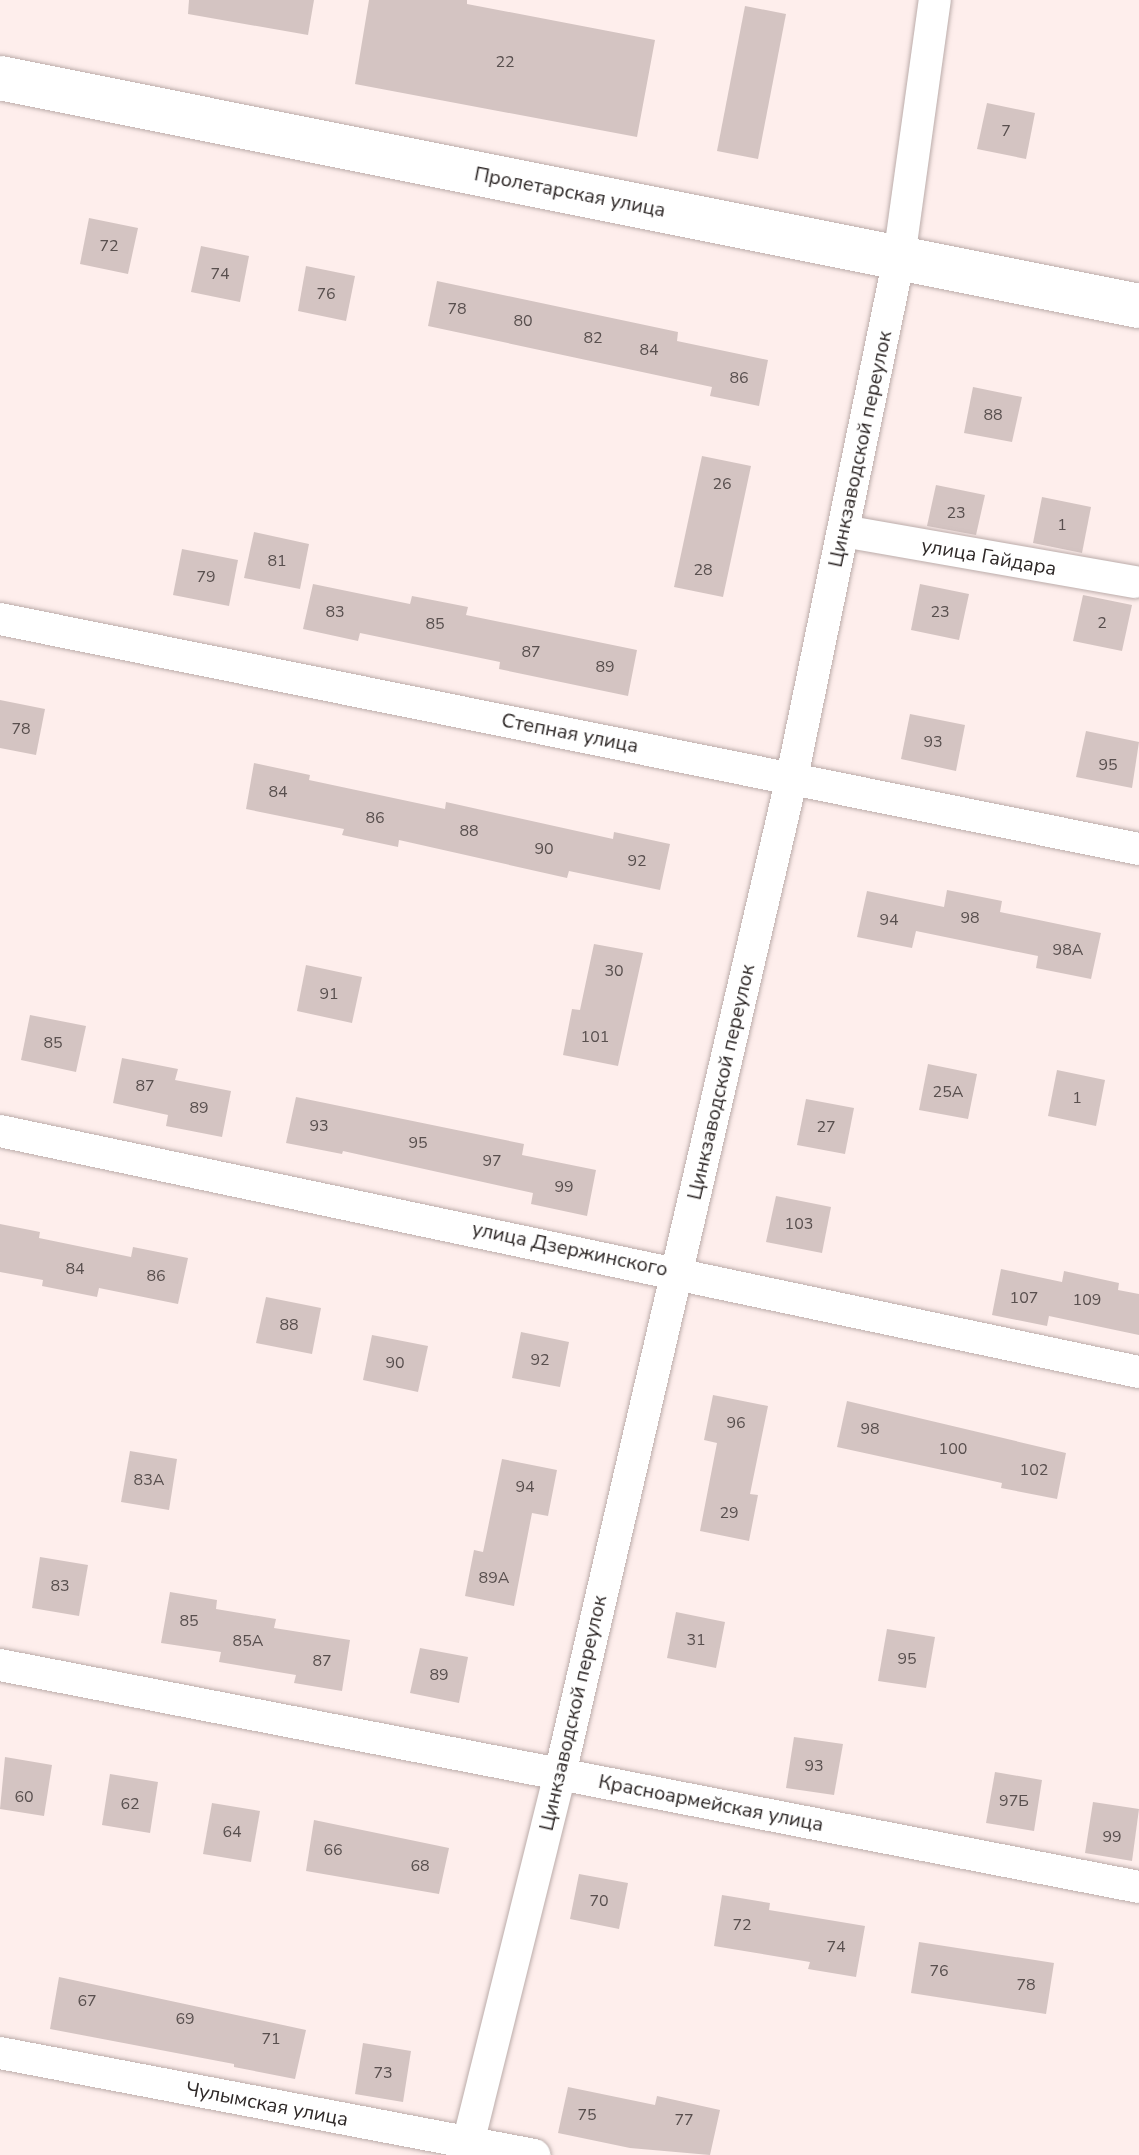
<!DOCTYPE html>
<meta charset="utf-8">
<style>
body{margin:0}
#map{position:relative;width:1139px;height:2155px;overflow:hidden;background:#feeeec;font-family:"Nunito Sans",sans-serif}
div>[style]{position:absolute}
.building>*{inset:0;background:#d4c4c2}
.roads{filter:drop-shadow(0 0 2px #bbacaa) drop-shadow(0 0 2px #bbacaa)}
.minor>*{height:32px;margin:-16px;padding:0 16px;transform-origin:16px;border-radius:16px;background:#fff}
.secondary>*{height:44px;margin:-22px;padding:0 22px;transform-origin:22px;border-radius:22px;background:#fff}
span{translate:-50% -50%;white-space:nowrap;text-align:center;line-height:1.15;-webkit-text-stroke:8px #fff;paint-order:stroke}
.number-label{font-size:16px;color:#584f4e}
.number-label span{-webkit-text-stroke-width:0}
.street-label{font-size:20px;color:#2e2827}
</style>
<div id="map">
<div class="building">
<i style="clip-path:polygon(189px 0,314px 0,308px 35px,188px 14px)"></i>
<i style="clip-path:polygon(369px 0,467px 0,467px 4px,655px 40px,637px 137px,355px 84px)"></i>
<i style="clip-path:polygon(745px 6px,786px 14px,758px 159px,717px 151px)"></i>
<i style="clip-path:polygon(987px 103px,1035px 113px,1026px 159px,977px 149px)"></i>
<i style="clip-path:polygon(89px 218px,138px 228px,128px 274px,80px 264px)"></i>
<i style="clip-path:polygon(201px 246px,249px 256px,240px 302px,191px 292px)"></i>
<i style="clip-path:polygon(306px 266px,355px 276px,346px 321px,298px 311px)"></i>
<i style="clip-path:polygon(437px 281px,678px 332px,677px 341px,768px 360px,759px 406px,710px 396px,712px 387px,428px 326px)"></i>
<i style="clip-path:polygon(973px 387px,1022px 397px,1012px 442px,964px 433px)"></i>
<i style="clip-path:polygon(702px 456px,751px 466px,723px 597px,674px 587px)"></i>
<i style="clip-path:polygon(936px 485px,985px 495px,976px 535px,927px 526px)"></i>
<i style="clip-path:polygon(1042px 497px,1091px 507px,1082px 553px,1033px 543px)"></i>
<i style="clip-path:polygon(254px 532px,309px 544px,300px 589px,244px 578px)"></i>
<i style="clip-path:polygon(182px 549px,238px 560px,229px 606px,173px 595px)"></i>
<i style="clip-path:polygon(313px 584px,410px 604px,412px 596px,468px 607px,466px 615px,637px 650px,628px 696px,499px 669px,500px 662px,360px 633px,358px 641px,303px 629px)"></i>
<i style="clip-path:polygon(920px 584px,969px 594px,959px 640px,911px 630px)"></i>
<i style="clip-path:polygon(1083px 595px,1132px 605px,1122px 651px,1073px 641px)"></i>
<i style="clip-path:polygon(0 700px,45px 709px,36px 755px,0 748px)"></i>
<i style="clip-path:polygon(910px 714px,965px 725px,956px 771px,901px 759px)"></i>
<i style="clip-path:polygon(1086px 731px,1139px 742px,1132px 788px,1076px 777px)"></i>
<i style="clip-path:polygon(254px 763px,310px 775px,309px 780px,445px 809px,446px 802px,613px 839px,614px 832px,670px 844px,660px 890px,569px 871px,567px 878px,399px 840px,398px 847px,342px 835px,344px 829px,246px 809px)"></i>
<i style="clip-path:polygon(947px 890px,1002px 901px,1000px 912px,1101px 933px,1091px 979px,1036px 968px,1038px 956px,916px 931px,912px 948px,857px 937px,867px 891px,944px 907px)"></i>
<i style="clip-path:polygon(594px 944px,643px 953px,618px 1066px,563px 1055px,572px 1009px,580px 1010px)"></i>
<i style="clip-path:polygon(306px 965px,362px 977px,352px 1023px,297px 1011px)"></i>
<i style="clip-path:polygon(30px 1015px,86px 1026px,76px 1072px,21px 1060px)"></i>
<i style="clip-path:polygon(122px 1058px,178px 1069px,175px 1080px,231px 1091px,222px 1137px,166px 1126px,168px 1115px,113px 1103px)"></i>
<i style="clip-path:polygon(928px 1064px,977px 1074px,968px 1119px,919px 1110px)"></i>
<i style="clip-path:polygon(1057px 1070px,1105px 1080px,1096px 1126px,1048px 1116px)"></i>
<i style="clip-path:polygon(296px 1097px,524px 1144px,522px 1155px,596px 1170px,587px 1216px,531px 1204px,533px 1193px,343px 1151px,342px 1154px,286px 1143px)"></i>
<i style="clip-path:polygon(806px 1099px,854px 1108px,845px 1154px,797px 1145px)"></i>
<i style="clip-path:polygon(776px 1196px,831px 1207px,822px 1253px,766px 1242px)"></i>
<i style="clip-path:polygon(0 1224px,40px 1232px,39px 1238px,131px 1257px,133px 1247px,188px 1258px,178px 1304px,99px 1288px,97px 1297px,42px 1286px,43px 1280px,0 1272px)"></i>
<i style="clip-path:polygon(1001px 1269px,1062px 1282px,1064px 1271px,1119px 1283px,1118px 1290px,1139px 1294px,1139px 1335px,1049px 1316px,1047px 1326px,992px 1315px)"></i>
<i style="clip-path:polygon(266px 1297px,321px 1308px,312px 1354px,256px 1343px)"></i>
<i style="clip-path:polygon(521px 1332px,569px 1342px,560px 1387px,512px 1378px)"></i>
<i style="clip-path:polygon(372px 1335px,428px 1346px,418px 1392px,363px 1380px)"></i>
<i style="clip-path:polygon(713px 1395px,768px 1406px,750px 1494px,758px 1495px,749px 1541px,700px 1531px,717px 1443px,704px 1440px)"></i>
<i style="clip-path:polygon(847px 1401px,1066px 1453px,1057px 1499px,1001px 1488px,1002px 1483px,837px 1447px)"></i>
<i style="clip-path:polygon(130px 1451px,177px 1459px,169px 1510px,121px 1502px)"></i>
<i style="clip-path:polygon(502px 1459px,557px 1470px,548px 1516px,532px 1513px,514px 1606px,465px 1596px,474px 1550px,483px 1552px)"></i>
<i style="clip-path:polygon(40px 1557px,88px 1565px,79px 1616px,32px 1608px)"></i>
<i style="clip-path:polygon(170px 1592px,217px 1600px,216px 1609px,276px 1619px,274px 1628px,350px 1640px,342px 1691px,294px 1683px,296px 1675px,219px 1662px,221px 1652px,161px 1643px)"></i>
<i style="clip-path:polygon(676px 1612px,725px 1622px,716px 1668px,667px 1658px)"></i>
<i style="clip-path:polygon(887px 1629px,935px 1637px,926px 1688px,878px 1681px)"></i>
<i style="clip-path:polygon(420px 1648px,468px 1657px,459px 1703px,410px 1693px)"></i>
<i style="clip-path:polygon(794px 1737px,843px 1744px,834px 1795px,786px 1788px)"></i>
<i style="clip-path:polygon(5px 1757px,52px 1765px,44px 1816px,0 1809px)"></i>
<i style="clip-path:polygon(995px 1772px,1042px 1780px,1034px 1831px,986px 1823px)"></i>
<i style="clip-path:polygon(110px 1774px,158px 1782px,150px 1833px,102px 1825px)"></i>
<i style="clip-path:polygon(1093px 1802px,1139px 1809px,1132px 1861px,1085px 1853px)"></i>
<i style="clip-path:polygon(212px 1803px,260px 1811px,251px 1862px,203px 1854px)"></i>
<i style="clip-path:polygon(314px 1820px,449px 1848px,439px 1894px,306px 1871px)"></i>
<i style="clip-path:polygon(579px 1874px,628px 1883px,619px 1929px,570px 1919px)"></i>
<i style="clip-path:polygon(722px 1895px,770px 1903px,769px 1910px,865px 1926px,856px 1977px,808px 1969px,810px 1962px,714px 1946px)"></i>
<i style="clip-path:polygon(919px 1942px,1054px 1963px,1046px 2014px,911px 1993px)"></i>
<i style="clip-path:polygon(59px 1977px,306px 2030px,295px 2079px,234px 2067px,234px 2064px,50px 2029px)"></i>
<i style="clip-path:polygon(363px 2043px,411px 2051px,403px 2102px,355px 2094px)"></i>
<i style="clip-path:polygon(568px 2087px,655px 2105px,657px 2096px,720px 2110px,710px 2155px,630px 2148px,558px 2133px)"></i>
</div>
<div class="roads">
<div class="minor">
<i style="left:843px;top:531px;width:296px;rotate:9.9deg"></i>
<i style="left:0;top:619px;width:1162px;rotate:11.42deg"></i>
<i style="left:0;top:1131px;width:1164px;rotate:11.95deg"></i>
<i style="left:0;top:1665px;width:1160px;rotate:11.03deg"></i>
<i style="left:0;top:2053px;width:544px;rotate:10.81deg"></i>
<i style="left:465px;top:2155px;width:393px;rotate:-76deg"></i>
<i style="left:560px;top:1774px;width:1024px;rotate:-76.9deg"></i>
<i style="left:792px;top:777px;width:530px;rotate:-78.35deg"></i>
<i style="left:899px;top:258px;width:260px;rotate:-82.1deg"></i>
</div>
<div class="secondary">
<i style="left:0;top:78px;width:1162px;rotate:11.32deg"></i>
</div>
</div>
<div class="number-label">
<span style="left:505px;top:62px">22</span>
<span style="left:1006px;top:131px">7</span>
<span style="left:109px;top:246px">72</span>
<span style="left:220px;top:274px">74</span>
<span style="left:326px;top:294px">76</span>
<span style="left:457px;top:309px">78</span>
<span style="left:523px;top:321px">80</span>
<span style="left:593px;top:338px">82</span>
<span style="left:649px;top:350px">84</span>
<span style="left:739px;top:378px">86</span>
<span style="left:993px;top:415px">88</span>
<span style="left:722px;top:484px">26</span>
<span style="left:956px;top:513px">23</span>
<span style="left:1062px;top:525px">1</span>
<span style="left:277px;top:561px">81</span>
<span style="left:703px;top:570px">28</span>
<span style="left:206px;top:577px">79</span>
<span style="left:335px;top:612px">83</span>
<span style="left:940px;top:612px">23</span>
<span style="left:1102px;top:623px">2</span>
<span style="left:435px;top:624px">85</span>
<span style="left:531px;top:652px">87</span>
<span style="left:605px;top:667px">89</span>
<span style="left:21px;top:729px">78</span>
<span style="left:933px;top:742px">93</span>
<span style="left:1108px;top:765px">95</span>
<span style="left:278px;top:792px">84</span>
<span style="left:375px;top:818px">86</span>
<span style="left:469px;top:831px">88</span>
<span style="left:544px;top:849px">90</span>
<span style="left:637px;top:861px">92</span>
<span style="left:970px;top:918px">98</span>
<span style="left:889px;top:920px">94</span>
<span style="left:1068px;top:950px">98А</span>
<span style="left:614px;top:971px">30</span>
<span style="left:329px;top:994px">91</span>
<span style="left:595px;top:1037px">101</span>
<span style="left:53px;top:1043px">85</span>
<span style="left:145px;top:1086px">87</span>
<span style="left:948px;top:1092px">25А</span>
<span style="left:1077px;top:1098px">1</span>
<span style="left:199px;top:1108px">89</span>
<span style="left:319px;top:1126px">93</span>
<span style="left:826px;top:1127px">27</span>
<span style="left:418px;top:1143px">95</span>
<span style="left:492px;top:1161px">97</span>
<span style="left:564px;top:1187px">99</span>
<span style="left:799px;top:1224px">103</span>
<span style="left:75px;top:1269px">84</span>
<span style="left:156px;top:1276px">86</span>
<span style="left:1024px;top:1298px">107</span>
<span style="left:1087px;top:1300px">109</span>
<span style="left:289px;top:1325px">88</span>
<span style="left:540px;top:1360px">92</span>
<span style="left:395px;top:1363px">90</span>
<span style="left:736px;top:1423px">96</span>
<span style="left:870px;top:1429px">98</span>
<span style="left:953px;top:1449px">100</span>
<span style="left:1034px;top:1470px">102</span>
<span style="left:149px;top:1480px">83А</span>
<span style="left:525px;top:1487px">94</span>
<span style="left:729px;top:1513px">29</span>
<span style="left:494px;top:1578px">89А</span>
<span style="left:60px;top:1586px">83</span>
<span style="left:189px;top:1621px">85</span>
<span style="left:696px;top:1640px">31</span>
<span style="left:248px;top:1641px">85А</span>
<span style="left:907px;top:1659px">95</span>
<span style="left:322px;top:1661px">87</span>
<span style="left:439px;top:1675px">89</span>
<span style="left:814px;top:1766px">93</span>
<span style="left:24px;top:1797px">60</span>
<span style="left:1014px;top:1801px">97Б</span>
<span style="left:130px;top:1804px">62</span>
<span style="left:232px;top:1832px">64</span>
<span style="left:1112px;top:1837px">99</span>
<span style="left:333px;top:1850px">66</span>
<span style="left:420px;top:1866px">68</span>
<span style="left:599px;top:1901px">70</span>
<span style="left:742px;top:1925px">72</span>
<span style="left:836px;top:1947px">74</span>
<span style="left:939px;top:1971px">76</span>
<span style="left:1026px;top:1985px">78</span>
<span style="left:87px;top:2001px">67</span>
<span style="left:185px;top:2019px">69</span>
<span style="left:271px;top:2039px">71</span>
<span style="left:383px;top:2073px">73</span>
<span style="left:587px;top:2115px">75</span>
<span style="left:684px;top:2120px">77</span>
</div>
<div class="street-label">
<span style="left:570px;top:192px;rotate:11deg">Пролетарская улица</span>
<span style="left:860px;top:449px;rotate:-78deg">Цинкзаводской переулок</span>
<span style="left:989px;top:557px;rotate:10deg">улица Гайдара</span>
<span style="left:570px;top:733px;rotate:11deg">Степная улица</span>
<span style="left:721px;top:1082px;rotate:-77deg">Цинкзаводской переулок</span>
<span style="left:570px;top:1249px;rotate:12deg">улица Дзержинского</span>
<span style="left:573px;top:1713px;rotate:-77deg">Цинкзаводской переулок</span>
<span style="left:711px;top:1803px;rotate:11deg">Красноармейская улица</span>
<span style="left:267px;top:2104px;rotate:11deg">Чулымская улица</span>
</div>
</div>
